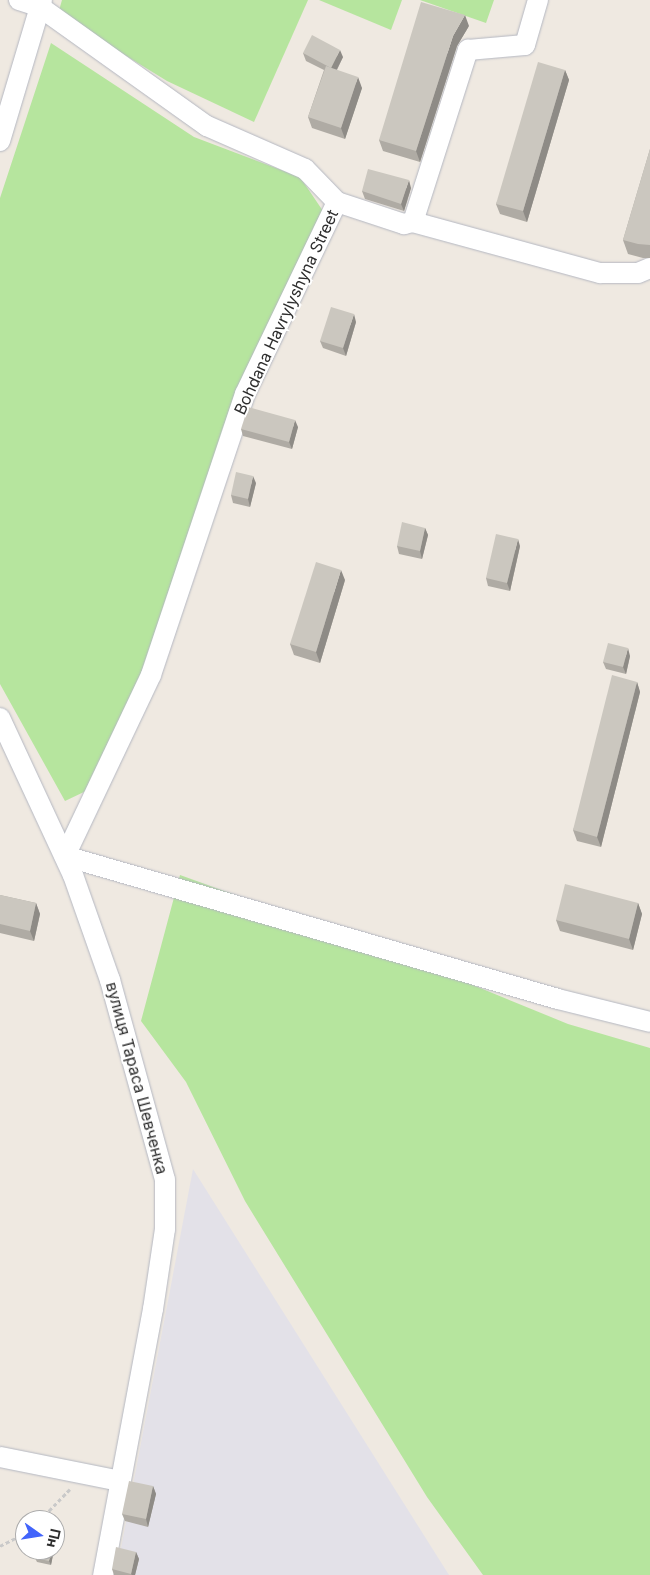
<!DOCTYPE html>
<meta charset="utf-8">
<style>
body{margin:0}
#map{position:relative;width:650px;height:1575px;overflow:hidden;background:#efe9e1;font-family:Inter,sans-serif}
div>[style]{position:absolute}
.industrial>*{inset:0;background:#e3e1e8}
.green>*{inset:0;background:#b6e59e}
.path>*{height:3px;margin-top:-1.5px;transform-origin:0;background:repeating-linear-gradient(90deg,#c9c9c9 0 4px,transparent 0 6.5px)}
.roads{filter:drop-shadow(0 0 1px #b4b7c1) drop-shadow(0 0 1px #b4b7c1)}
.minor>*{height:20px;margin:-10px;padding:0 10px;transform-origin:10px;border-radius:10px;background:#fff}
.wall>*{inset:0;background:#afaba4}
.shaded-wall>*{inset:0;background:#8e8b86}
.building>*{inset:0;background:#cbc7bf}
span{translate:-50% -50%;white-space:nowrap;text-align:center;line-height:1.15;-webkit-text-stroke:4px #fff;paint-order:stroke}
.street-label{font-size:16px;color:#2e2e2e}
.north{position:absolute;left:15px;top:1510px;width:50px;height:50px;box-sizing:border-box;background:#fff;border:1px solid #ababab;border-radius:50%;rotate:103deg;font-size:14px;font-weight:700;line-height:20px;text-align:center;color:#2e2e2e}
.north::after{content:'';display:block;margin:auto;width:18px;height:22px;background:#4264fb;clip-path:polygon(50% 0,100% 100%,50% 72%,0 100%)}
</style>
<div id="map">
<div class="industrial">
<i style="clip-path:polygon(193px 1169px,449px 1575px,116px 1575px)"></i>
</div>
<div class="green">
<i style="clip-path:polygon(62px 0,308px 0,254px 122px,167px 81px,58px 14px)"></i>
<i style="clip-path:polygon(319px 0,402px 0,391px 30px)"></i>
<i style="clip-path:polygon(420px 0,494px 0,486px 23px)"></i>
<i style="clip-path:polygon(51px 43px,194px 137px,300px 177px,323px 211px,287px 298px,184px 601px,86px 791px,65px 801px,0 684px,0 198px)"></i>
<i style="clip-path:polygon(180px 875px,395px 953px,568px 1024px,650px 1048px,650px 1575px,483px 1575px,427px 1497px,245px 1201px,186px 1082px,141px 1021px)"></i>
</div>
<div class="path">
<i style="left:40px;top:1520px;width:43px;rotate:-45.9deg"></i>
<i style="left:0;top:1546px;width:28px;rotate:-27deg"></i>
</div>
<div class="roads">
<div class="minor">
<i style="left:19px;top:0;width:22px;rotate:18deg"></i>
<i style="left:40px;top:7px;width:205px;rotate:35.5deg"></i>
<i style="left:207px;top:126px;width:107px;rotate:23.7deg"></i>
<i style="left:305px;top:169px;width:46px;rotate:45.9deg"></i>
<i style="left:337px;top:202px;width:213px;rotate:115.6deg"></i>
<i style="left:245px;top:394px;width:296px;rotate:108.5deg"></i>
<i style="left:151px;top:675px;width:200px;rotate:115.4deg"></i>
<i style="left:65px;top:856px;width:513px;rotate:16.18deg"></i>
<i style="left:558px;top:999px;width:95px;rotate:14deg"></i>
<i style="left:0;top:141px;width:147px;rotate:-73.4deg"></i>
<i style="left:337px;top:202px;width:71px;rotate:18.2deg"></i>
<i style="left:404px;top:224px;width:9px;rotate:-13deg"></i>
<i style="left:413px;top:222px;width:194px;rotate:15.3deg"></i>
<i style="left:600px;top:273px;width:38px"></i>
<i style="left:638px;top:273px;width:13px;rotate:-23deg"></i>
<i style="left:413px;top:222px;width:181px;rotate:-72.3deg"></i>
<i style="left:468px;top:50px;width:57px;rotate:-5deg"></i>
<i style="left:525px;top:45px;width:47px;rotate:-73.9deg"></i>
<i style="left:0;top:718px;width:173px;rotate:65.1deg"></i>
<i style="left:73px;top:875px;width:111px;rotate:70.6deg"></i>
<i style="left:110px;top:980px;width:207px;rotate:74.6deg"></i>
<i style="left:165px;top:1180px;width:49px;rotate:90deg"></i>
<i style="left:165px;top:1229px;width:81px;rotate:98.5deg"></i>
<i style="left:153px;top:1309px;width:271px;rotate:100.6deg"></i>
<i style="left:0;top:1457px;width:122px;rotate:11.3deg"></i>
</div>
</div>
<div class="wall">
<i style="clip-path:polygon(469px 26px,457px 46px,420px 162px,383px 151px,379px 140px)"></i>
<i style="clip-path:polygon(303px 53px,343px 57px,337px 70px,362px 88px,345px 139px,312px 128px,308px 117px,324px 70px,306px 61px)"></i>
<i style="clip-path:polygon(565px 70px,569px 80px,527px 222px,500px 214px,496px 204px)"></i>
<i style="clip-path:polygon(650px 149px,650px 258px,643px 258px,628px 254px,623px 240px)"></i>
<i style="clip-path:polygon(411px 188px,404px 211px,365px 199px,362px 191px)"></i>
<i style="clip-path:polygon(356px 322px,346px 356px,323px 348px,320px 341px)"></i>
<i style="clip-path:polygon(298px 427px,292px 449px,243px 436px,241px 429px)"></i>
<i style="clip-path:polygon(256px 483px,250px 507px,233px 503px,231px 495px)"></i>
<i style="clip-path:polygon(425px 528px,428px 535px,422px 559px,399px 554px,397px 546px)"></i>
<i style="clip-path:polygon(520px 546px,510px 591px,488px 586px,486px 578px)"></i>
<i style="clip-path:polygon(345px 580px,320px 663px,294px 655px,290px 644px)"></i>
<i style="clip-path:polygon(630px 656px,626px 674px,606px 669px,603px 662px)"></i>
<i style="clip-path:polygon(637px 682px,640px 692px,601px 847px,577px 841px,573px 830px)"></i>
<i style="clip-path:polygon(0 895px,36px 903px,40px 914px,34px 941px,0 933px)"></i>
<i style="clip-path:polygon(638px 903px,642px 914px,633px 950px,560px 931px,556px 920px)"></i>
<i style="clip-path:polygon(153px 1486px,156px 1494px,148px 1527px,125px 1521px,122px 1514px)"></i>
<i style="clip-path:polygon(54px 1550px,51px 1565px,37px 1562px,35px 1558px)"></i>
<i style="clip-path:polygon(136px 1552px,139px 1559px,135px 1575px,114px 1575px,112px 1569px)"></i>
</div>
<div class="shaded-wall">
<i style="clip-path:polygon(465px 15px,469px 26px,457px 46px,420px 162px,416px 151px,453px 36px)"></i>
<i style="clip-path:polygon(340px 50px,343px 57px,334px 75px,331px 68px)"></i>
<i style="clip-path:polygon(565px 70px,569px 80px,527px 222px,523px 211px)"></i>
<i style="clip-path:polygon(358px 77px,362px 88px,345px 139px,341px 128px)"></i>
<i style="clip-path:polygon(409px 180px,411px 188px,404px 211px,401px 204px)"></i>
<i style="clip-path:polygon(354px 314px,356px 322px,346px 356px,343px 348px)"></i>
<i style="clip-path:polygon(295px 420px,298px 427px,292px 449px,289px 442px)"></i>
<i style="clip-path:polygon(253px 476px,256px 483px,250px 507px,248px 499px)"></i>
<i style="clip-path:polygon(425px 528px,428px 535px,422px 559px,420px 551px)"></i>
<i style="clip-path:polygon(518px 539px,520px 546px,510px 591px,507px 583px)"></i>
<i style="clip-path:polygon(341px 570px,345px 580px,320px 663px,316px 652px)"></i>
<i style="clip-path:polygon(628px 648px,630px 656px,626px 674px,623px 667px)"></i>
<i style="clip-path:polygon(637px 682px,640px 692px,601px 847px,597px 837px)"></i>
<i style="clip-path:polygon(36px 903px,40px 914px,34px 941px,30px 931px)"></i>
<i style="clip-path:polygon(638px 903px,642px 914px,633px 950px,629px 939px)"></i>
<i style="clip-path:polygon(153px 1486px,156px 1494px,148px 1527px,146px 1519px)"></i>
<i style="clip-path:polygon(52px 1550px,54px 1550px,51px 1565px,49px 1561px)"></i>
<i style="clip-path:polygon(136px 1552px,139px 1559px,135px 1575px,132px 1575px,131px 1574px)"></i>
</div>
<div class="building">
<i style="clip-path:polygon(421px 2px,465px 15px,453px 36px,416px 151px,379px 140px)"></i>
<i style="clip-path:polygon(312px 35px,340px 50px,331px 68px,303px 53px)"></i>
<i style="clip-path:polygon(538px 62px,565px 70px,523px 211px,496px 204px)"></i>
<i style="clip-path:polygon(326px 66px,358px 77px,341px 128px,308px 117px)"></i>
<i style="clip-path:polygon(650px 149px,650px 245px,638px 244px,623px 240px)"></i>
<i style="clip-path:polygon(368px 169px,409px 180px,401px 204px,362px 191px)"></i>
<i style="clip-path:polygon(331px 307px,354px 314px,343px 348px,320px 341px)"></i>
<i style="clip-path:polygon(248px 407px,295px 420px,289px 442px,241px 429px)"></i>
<i style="clip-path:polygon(236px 472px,253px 476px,248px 499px,231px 495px)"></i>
<i style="clip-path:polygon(402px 522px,425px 528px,420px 551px,397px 546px)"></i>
<i style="clip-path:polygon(496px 534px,518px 539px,507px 583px,486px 578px)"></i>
<i style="clip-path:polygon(316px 562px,341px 570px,316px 652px,290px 644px)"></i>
<i style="clip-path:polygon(608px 643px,628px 648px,623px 667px,603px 662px)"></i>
<i style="clip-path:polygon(612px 675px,637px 682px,597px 837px,573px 830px)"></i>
<i style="clip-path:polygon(565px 884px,638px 903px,629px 939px,556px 920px)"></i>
<i style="clip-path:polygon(0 895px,36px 903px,30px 931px,0 924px)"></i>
<i style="clip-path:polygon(129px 1481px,153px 1486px,146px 1519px,122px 1514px)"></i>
<i style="clip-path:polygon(116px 1547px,136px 1552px,131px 1574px,112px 1569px)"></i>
<i style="clip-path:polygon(37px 1550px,52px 1550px,49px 1561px,35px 1558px)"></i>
</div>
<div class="street-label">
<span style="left:286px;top:312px;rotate:-65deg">Bohdana Havrylyshyna Street</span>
<span style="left:137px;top:1078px;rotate:75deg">вулиця Тараса Шевченка</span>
</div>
<div class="north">Пн</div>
</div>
